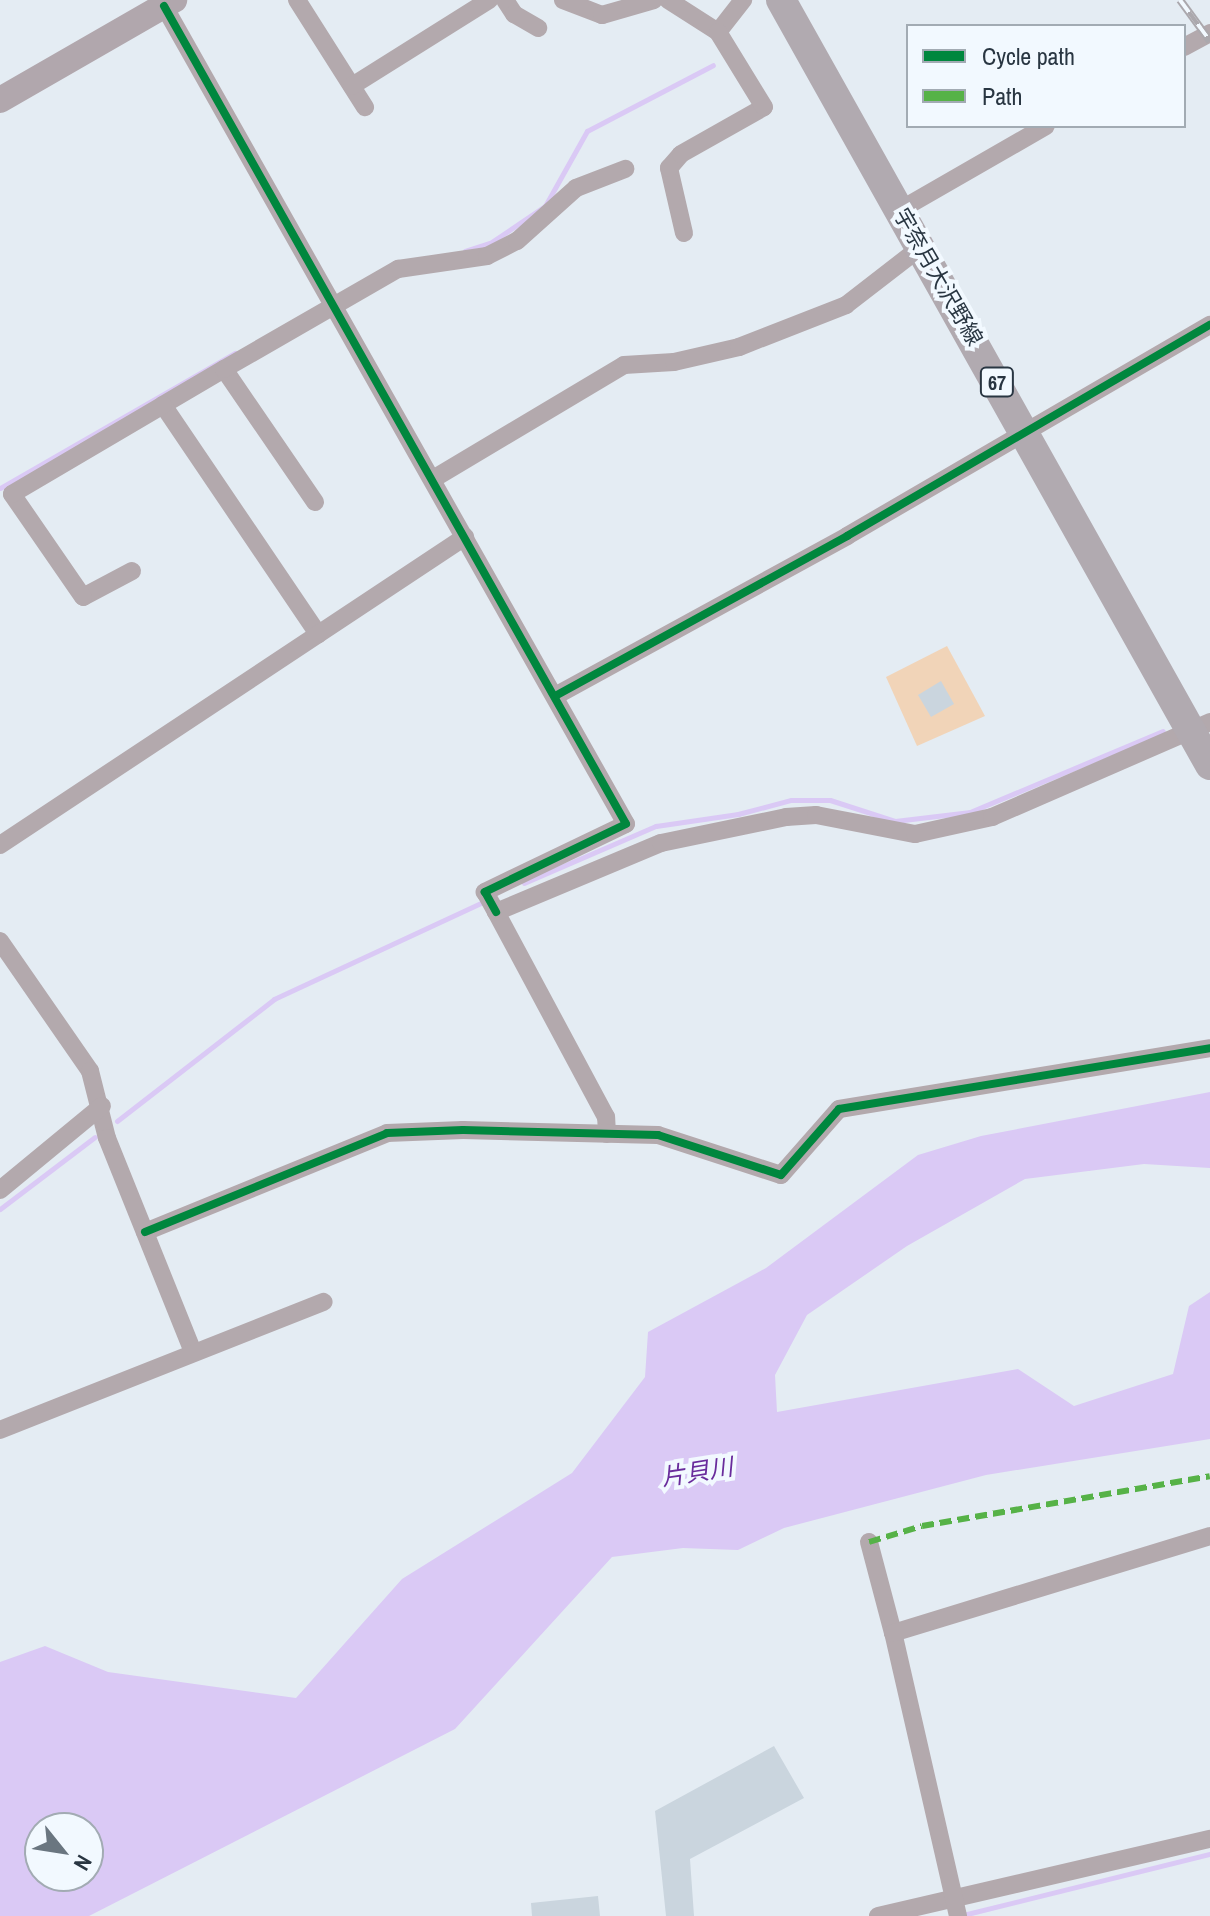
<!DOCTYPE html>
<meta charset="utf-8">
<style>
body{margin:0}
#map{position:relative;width:1210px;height:1916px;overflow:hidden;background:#e4ecf3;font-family:"Archivo Narrow","Noto Sans JP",sans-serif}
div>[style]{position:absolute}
.green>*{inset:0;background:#f1d4b8}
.water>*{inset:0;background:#dac9f5}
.stream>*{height:5px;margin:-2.5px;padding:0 2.5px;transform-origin:2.5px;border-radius:2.5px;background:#dac9f5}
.building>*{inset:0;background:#cad5de}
.minor>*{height:18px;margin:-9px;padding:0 9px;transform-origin:9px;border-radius:9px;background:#b3a9ad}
.secondary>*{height:26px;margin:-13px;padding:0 13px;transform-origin:13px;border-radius:13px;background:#b1a7ad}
.primary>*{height:30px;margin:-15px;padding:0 15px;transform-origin:15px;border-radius:15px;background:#b1aab0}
.rail>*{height:8px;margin-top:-4px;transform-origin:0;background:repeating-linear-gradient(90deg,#f2f9ff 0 15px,#aba8ad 0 30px);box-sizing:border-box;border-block:2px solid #aba8ad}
.quiet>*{height:6px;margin-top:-3px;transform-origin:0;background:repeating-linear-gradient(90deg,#56b247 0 12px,transparent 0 18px)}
.cycleway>*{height:8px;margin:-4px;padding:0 4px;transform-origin:4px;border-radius:4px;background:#00873e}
span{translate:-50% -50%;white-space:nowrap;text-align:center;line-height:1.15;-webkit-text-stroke:8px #f2f9ff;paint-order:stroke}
.shield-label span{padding:2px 6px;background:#f2f9ff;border:2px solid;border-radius:6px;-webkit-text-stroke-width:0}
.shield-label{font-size:20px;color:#293642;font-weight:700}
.street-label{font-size:22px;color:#293642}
.water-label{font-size:24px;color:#692c9c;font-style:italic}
.legend{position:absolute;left:906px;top:24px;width:280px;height:104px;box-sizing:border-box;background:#f2f9ff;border:2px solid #a2abb3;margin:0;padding:10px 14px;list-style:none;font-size:24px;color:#293642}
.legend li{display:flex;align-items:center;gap:16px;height:40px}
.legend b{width:40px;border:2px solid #a2abb3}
.north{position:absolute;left:24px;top:1812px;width:80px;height:80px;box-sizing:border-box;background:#f2f9ff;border:2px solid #a2abb3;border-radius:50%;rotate:120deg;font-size:22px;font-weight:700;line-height:32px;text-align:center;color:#293642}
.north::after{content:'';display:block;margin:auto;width:28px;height:36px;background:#6a7680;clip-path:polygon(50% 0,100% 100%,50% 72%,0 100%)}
</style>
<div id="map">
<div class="green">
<i style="clip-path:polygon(947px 646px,985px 716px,917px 746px,886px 677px)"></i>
</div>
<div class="water">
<i style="clip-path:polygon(evenodd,1210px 1092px,1210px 1168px,1144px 1164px,1025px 1179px,907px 1246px,807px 1315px,775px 1375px,777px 1412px,1018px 1369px,1074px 1406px,1173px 1374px,1189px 1306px,1210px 1292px,1210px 1439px,986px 1475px,784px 1528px,738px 1550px,683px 1548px,612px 1557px,455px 1729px,89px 1916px,0 1916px,0 1662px,45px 1646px,108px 1672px,296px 1698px,402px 1579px,572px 1473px,645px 1377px,648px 1332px,766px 1268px,918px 1155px,981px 1136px,1210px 1092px,88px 1828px,88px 1876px,40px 1876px,40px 1828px,88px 1828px)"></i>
</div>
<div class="stream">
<i style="left:465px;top:251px;width:26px;rotate:-18deg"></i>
<i style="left:490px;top:243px;width:66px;rotate:-33.9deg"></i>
<i style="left:545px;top:206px;width:86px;rotate:-60.8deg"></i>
<i style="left:587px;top:131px;width:142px;rotate:-27.6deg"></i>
<i style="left:0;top:488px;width:271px;rotate:-29.9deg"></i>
<i style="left:524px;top:883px;width:144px;rotate:-23.4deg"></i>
<i style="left:656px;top:826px;width:83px;rotate:-8.3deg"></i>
<i style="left:738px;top:814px;width:55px;rotate:-14.8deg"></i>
<i style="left:791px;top:800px;width:39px"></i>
<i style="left:830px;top:800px;width:68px;rotate:17.9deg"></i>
<i style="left:895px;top:821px;width:76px;rotate:-6.8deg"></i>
<i style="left:970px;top:812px;width:209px;rotate:-22.8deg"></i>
<i style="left:117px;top:1121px;width:199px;rotate:-37.8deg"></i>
<i style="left:274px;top:999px;width:228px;rotate:-24.9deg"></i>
<i style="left:0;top:1209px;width:119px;rotate:-37.2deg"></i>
<i style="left:963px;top:1915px;width:254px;rotate:-13.9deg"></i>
</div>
<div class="building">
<i style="clip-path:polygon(941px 681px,954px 704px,931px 717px,918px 695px)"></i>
<i style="clip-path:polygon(774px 1746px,804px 1798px,690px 1859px,694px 1916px,666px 1916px,655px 1811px)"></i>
<i style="clip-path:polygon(598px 1896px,600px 1916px,532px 1916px,531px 1903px)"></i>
</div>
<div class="minor">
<i style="left:297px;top:0;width:127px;rotate:57.6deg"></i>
<i style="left:505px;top:0;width:17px;rotate:57deg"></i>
<i style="left:514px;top:14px;width:28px;rotate:30deg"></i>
<i style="left:563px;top:0;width:42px;rotate:21deg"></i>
<i style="left:602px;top:15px;width:54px;rotate:-16.1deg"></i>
<i style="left:668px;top:0;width:59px;rotate:32.6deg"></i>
<i style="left:718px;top:32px;width:41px;rotate:-52deg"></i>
<i style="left:164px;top:6px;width:939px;rotate:60.54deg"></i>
<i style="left:626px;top:824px;width:157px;rotate:154.3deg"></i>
<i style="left:485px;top:892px;width:23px;rotate:61deg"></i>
<i style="left:1184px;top:47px;width:30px;rotate:-28deg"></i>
<i style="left:352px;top:86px;width:162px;rotate:-32.1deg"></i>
<i style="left:900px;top:210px;width:168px;rotate:-29.9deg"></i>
<i style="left:684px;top:233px;width:67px;rotate:-103deg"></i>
<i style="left:669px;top:168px;width:18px;rotate:-49deg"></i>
<i style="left:681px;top:154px;width:95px;rotate:-29.5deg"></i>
<i style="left:764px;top:107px;width:88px;rotate:-121.5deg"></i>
<i style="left:224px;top:369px;width:71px;rotate:149.5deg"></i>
<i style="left:163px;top:405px;width:277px;rotate:55.9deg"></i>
<i style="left:433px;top:479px;width:222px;rotate:-30.8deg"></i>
<i style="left:624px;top:365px;width:50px;rotate:-3.4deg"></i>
<i style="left:674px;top:362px;width:67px;rotate:-13deg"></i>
<i style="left:739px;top:347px;width:115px;rotate:-21.4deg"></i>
<i style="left:846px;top:305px;width:95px;rotate:-37.7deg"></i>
<i style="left:315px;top:502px;width:161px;rotate:-124.4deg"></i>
<i style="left:224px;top:369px;width:201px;rotate:-29.9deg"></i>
<i style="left:398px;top:269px;width:90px;rotate:-8.3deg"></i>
<i style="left:487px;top:256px;width:34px;rotate:-27deg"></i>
<i style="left:517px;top:241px;width:79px;rotate:-41.9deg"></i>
<i style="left:576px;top:188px;width:53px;rotate:-21.2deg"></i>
<i style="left:132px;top:571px;width:55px;rotate:152deg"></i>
<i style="left:83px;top:597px;width:125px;rotate:-124.6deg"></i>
<i style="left:12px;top:494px;width:175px;rotate:-30.5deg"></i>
<i style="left:557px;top:695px;width:331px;rotate:-28.7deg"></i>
<i style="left:847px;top:536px;width:420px;rotate:-30.2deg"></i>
<i style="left:0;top:845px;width:558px;rotate:-33.52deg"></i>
<i style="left:0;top:941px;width:158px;rotate:55.3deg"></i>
<i style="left:90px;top:1071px;width:69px;rotate:75.8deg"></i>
<i style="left:107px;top:1138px;width:231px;rotate:68.1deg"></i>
<i style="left:607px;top:1134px;width:17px;rotate:-93deg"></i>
<i style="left:606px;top:1117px;width:233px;rotate:-118.2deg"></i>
<i style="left:496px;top:912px;width:179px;rotate:-22.7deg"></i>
<i style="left:661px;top:843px;width:128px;rotate:-11.7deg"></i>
<i style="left:786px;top:817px;width:30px;rotate:-4deg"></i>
<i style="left:816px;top:815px;width:101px;rotate:10.9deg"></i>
<i style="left:915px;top:834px;width:79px;rotate:-12.4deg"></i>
<i style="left:992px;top:817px;width:238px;rotate:-23.5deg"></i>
<i style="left:0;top:1190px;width:132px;rotate:-39.5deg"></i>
<i style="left:145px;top:1232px;width:261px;rotate:-22.2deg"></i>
<i style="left:387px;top:1133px;width:76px;rotate:-2.3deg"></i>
<i style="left:463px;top:1130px;width:195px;rotate:1.5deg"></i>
<i style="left:658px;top:1135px;width:129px;rotate:18deg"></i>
<i style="left:781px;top:1175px;width:88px;rotate:-48.7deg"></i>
<i style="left:839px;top:1109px;width:376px;rotate:-9.3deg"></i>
<i style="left:0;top:1430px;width:348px;rotate:-21.6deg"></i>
<i style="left:869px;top:1542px;width:94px;rotate:75.2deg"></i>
<i style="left:878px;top:1916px;width:341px;rotate:-13.1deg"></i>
<i style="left:958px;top:1916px;width:290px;rotate:-102.9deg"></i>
<i style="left:893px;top:1633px;width:332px;rotate:-17deg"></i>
</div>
<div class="secondary">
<i style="left:0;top:100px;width:201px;rotate:-29.9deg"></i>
</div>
<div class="primary">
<i style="left:781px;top:0;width:877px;rotate:60.72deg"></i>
</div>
<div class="rail">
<i style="left:1180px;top:0;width:51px;rotate:53.8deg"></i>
</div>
<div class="quiet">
<i style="left:869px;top:1542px;width:55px;rotate:-16.8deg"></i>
<i style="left:922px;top:1526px;width:292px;rotate:-9.8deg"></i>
</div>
<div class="cycleway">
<i style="left:164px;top:6px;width:939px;rotate:60.54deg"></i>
<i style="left:626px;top:824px;width:157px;rotate:154.3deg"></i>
<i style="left:485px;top:892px;width:23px;rotate:61deg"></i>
<i style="left:557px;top:695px;width:331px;rotate:-28.7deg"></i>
<i style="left:847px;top:536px;width:420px;rotate:-30.2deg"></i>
<i style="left:145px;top:1232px;width:261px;rotate:-22.2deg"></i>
<i style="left:387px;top:1133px;width:76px;rotate:-2.3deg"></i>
<i style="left:463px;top:1130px;width:195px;rotate:1.5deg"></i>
<i style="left:658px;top:1135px;width:129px;rotate:18deg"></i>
<i style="left:781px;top:1175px;width:88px;rotate:-48.7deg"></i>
<i style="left:839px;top:1109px;width:376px;rotate:-9.3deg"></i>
</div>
<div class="shield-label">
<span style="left:997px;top:382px">67</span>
</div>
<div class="street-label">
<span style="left:938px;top:277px;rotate:60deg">宇奈月大沢野線</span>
</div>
<div class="water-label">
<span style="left:697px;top:1472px;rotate:-9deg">片貝川</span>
</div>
<ul class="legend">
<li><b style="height:10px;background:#00873e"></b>Cycle path</li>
<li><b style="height:10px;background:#56b247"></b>Path</li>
</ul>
<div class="north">N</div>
</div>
